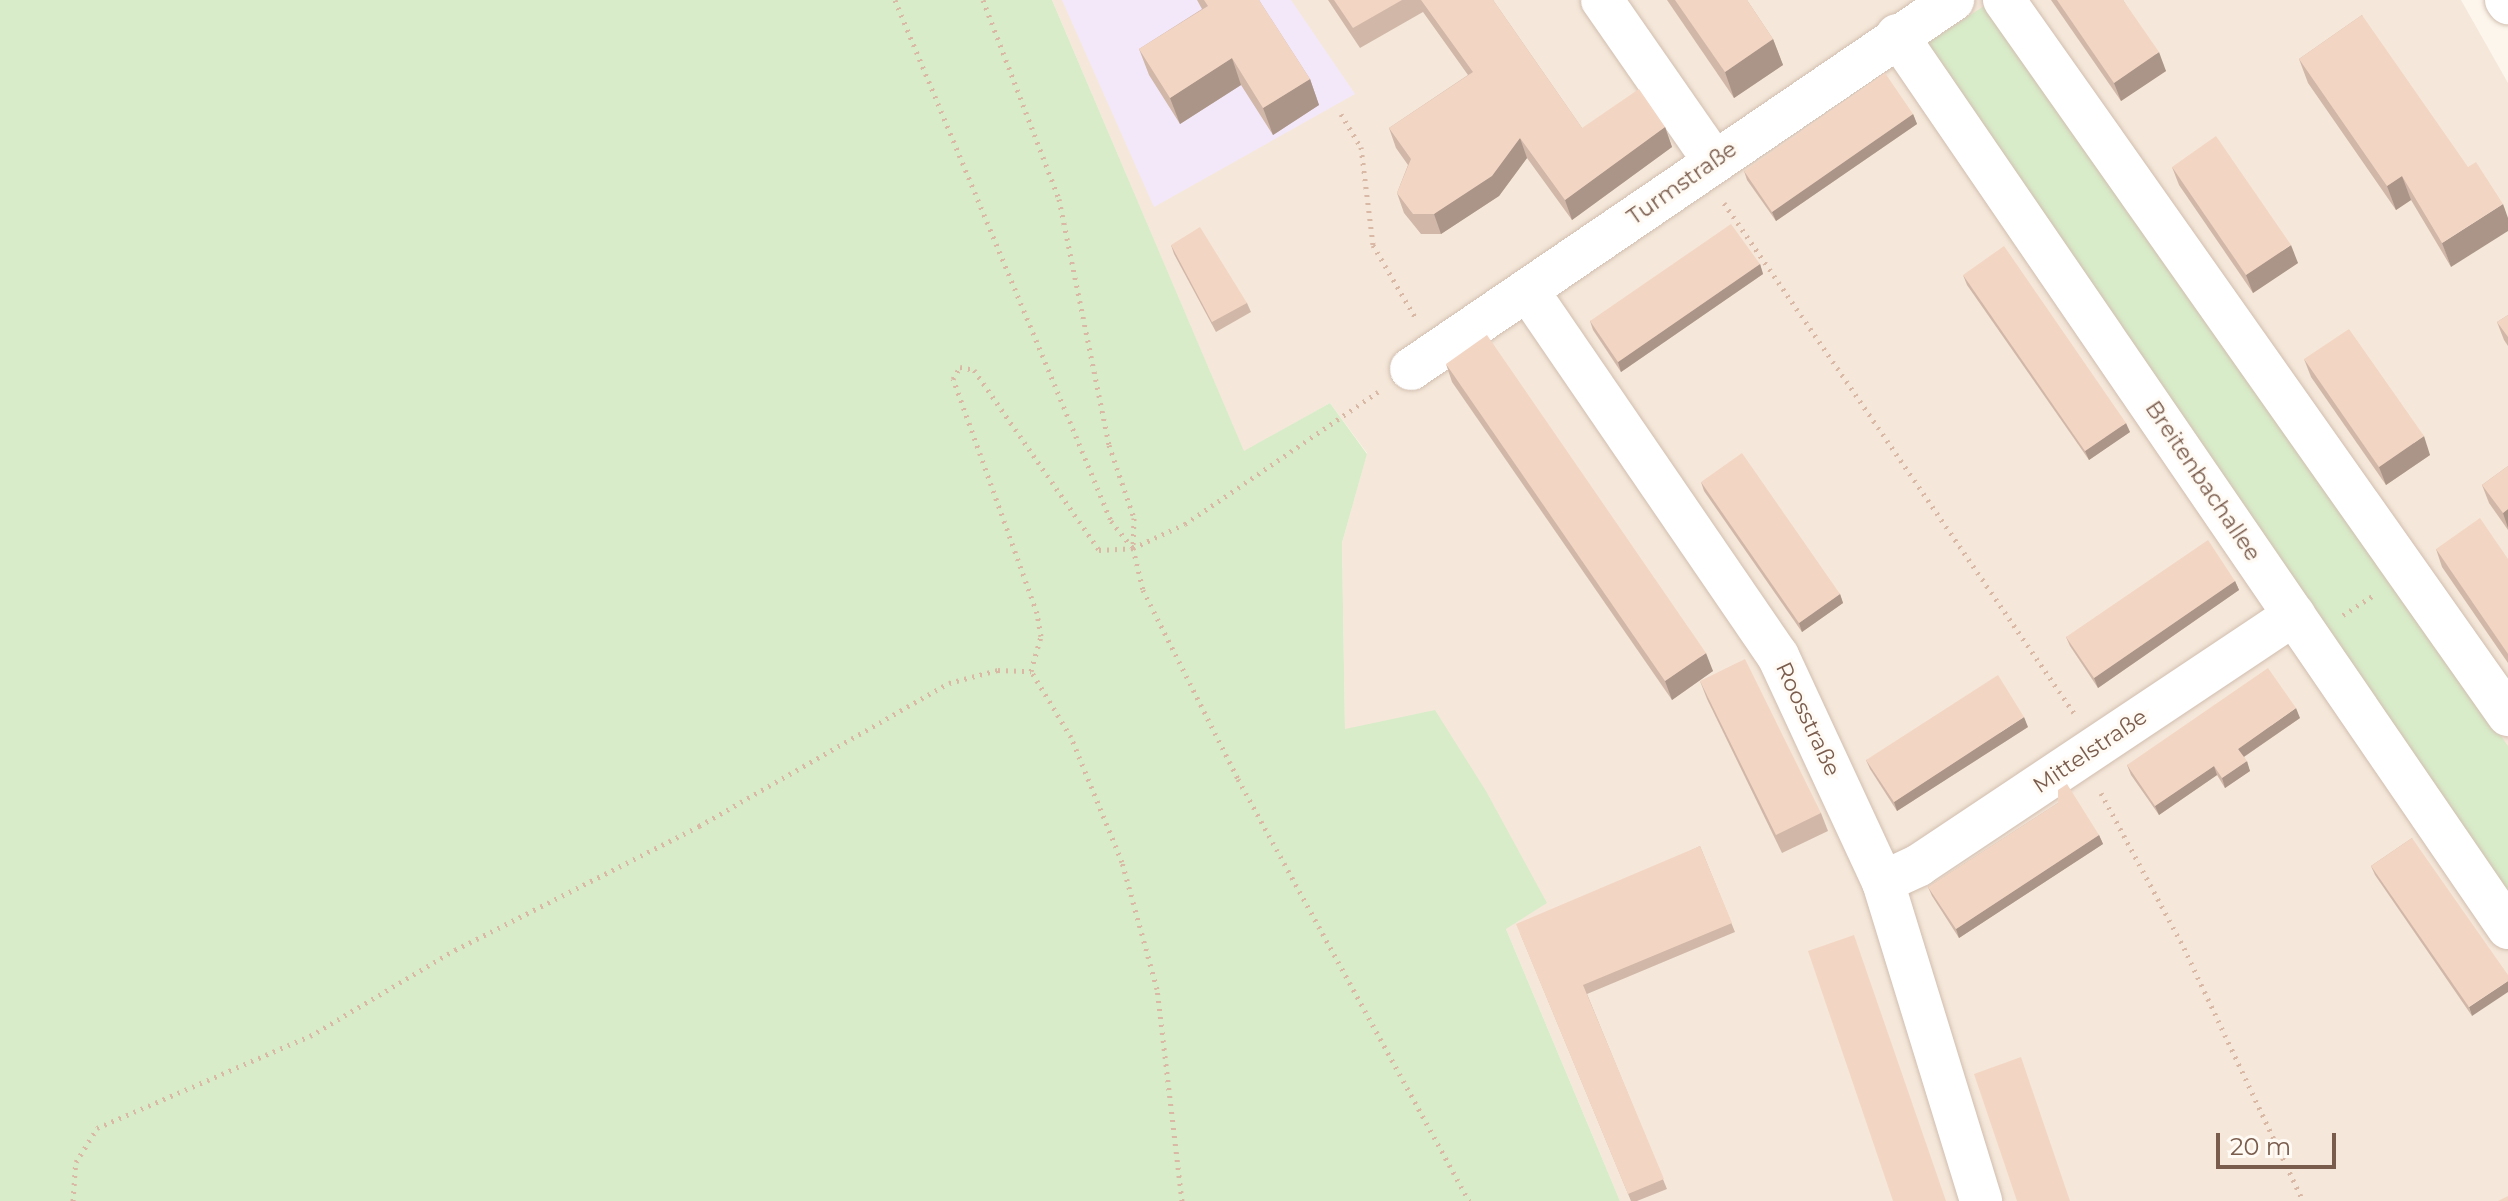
<!DOCTYPE html>
<meta charset="utf-8">
<style>
body{margin:0}
#map{position:relative;width:2508px;height:1201px;overflow:hidden;background:#fdf6ec;font-family:Montserrat,sans-serif}
div>[style]{position:absolute}
.residential>*{inset:0;background:#f5e8da}
.education>*{inset:0;background:#f3e8fa}
.green>*{inset:0;background:#d8ecc9}
.path>*{height:5px;margin-top:-2.5px;transform-origin:0;background:repeating-linear-gradient(90deg,#d9b8a5 0 2px,transparent 0 8px)}
.roads{filter:drop-shadow(0 0 2px #d1beb0) drop-shadow(0 0 2px #d1beb0)}
.minor>*{height:42px;margin:-21px;padding:0 21px;transform-origin:21px;border-radius:21px;background:#fff}
.wall>*{inset:0;background:#d1b7a8}
.shaded-wall>*{inset:0;background:#aa9588}
.building>*{inset:0;background:#f3d5c3}
span{translate:-50% -50%;white-space:nowrap;text-align:center;line-height:1.15;-webkit-text-stroke:6px #fffaf3;paint-order:stroke}
.street-label{font-size:22px;color:#7a5c4d}
.scale{position:absolute;left:2216px;top:1133px;width:120px;height:36px;box-sizing:border-box;border:4px solid #7a5c4d;border-top:0;padding-left:10px;font-size:24px;line-height:28px;white-space:nowrap;color:#7a5c4d;-webkit-text-stroke:6px #fffaf3;paint-order:stroke}
</style>
<div id="map">
<div class="residential">
<i style="clip-path:polygon(1052px 0,2461px 0,2508px 83px,2508px 1201px,1620px 1201px,1506px 929px,1345px 730px,1342px 543px,1367px 453px,1330px 403px,1244px 452px)"></i>
</div>
<div class="education">
<i style="clip-path:polygon(1062px 0,1291px 0,1355px 94px,1154px 207px)"></i>
</div>
<div class="green">
<i style="clip-path:polygon(0 0,1052px 0,1244px 451px,1330px 403px,1367px 454px,1342px 543px,1345px 729px,1435px 710px,1486px 791px,1547px 903px,1506px 929px,1620px 1201px,0 1201px)"></i>
<i style="clip-path:polygon(1993px 0,2508px 746px,2508px 892px,1928px 43px)"></i>
</div>
<div class="path">
<i style="left:895px;top:0;width:564px;rotate:67.48deg"></i>
<i style="left:1111px;top:521px;width:33px;rotate:51deg"></i>
<i style="left:983px;top:0;width:213px;rotate:69.1deg"></i>
<i style="left:1059px;top:199px;width:251px;rotate:78.5deg"></i>
<i style="left:1109px;top:445px;width:77px;rotate:71.1deg"></i>
<i style="left:1134px;top:518px;width:30px;rotate:92deg"></i>
<i style="left:1133px;top:548px;width:43px;rotate:76.6deg"></i>
<i style="left:1143px;top:590px;width:212px;rotate:63.3deg"></i>
<i style="left:1238px;top:779px;width:481px;rotate:61.3deg"></i>
<i style="left:1341px;top:114px;width:39px;rotate:59deg"></i>
<i style="left:1361px;top:147px;width:99px;rotate:83deg"></i>
<i style="left:1373px;top:245px;width:83px;rotate:59.7deg"></i>
<i style="left:1724px;top:203px;width:619px;rotate:55.54deg"></i>
<i style="left:2343px;top:615px;width:38px;rotate:-33deg"></i>
<i style="left:2101px;top:793px;width:176px;rotate:61.8deg"></i>
<i style="left:2184px;top:948px;width:280px;rotate:64.8deg"></i>
<i style="left:73px;top:1201px;width:39px;rotate:-86deg"></i>
<i style="left:76px;top:1162px;width:40px;rotate:-58deg"></i>
<i style="left:97px;top:1128px;width:232px;rotate:-23.4deg"></i>
<i style="left:310px;top:1036px;width:169px;rotate:-30.7deg"></i>
<i style="left:455px;top:950px;width:274px;rotate:-26.9deg"></i>
<i style="left:699px;top:826px;width:288px;rotate:-29.8deg"></i>
<i style="left:949px;top:683px;width:51px;rotate:-14.9deg"></i>
<i style="left:998px;top:670px;width:33px;rotate:2deg"></i>
<i style="left:1182px;top:1201px;width:213px;rotate:-96.7deg"></i>
<i style="left:1157px;top:989px;width:132px;rotate:-105.4deg"></i>
<i style="left:1122px;top:862px;width:135px;rotate:-112.2deg"></i>
<i style="left:1071px;top:737px;width:77px;rotate:-121.2deg"></i>
<i style="left:1031px;top:671px;width:36px;rotate:-74deg"></i>
<i style="left:1041px;top:636px;width:23px;rotate:-100deg"></i>
<i style="left:1037px;top:613px;width:249px;rotate:-109.7deg"></i>
<i style="left:953px;top:379px;width:14px;rotate:-60deg"></i>
<i style="left:960px;top:367px;width:14px;rotate:12deg"></i>
<i style="left:974px;top:370px;width:219px;rotate:55.2deg"></i>
<i style="left:1099px;top:550px;width:34px;rotate:-3deg"></i>
<i style="left:1133px;top:548px;width:57px;rotate:-24.8deg"></i>
<i style="left:1185px;top:524px;width:234px;rotate:-34.4deg"></i>
</div>
<div class="roads">
<div class="minor">
<i style="left:1602px;top:0;width:196px;rotate:55.2deg"></i>
<i style="left:2004px;top:0;width:875px;rotate:54.82deg"></i>
<i style="left:2506px;top:0;width:4px;rotate:56deg"></i>
<i style="left:1897px;top:35px;width:1082px;rotate:55.62deg"></i>
<i style="left:1528px;top:291px;width:442px;rotate:55.6deg"></i>
<i style="left:1778px;top:656px;width:249px;rotate:65.1deg"></i>
<i style="left:1883px;top:882px;width:334px;rotate:72.9deg"></i>
<i style="left:1411px;top:369px;width:656px;rotate:-34.25deg"></i>
<i style="left:1883px;top:882px;width:40px;rotate:-25deg"></i>
<i style="left:1919px;top:865px;width:451px;rotate:-33.7deg"></i>
</div>
</div>
<div class="wall">
<i style="clip-path:polygon(1197px 0,1259px 0,1310px 79px,1319px 105px,1273px 135px,1241px 85px,1180px 124px,1149px 75px,1139px 49px,1202px 9px)"></i>
<i style="clip-path:polygon(1328px 0,1493px 0,1582px 128px,1665px 127px,1672px 147px,1572px 220px,1527px 158px,1499px 196px,1441px 234px,1421px 234px,1404px 213px,1397px 193px,1408px 165px,1396px 148px,1389px 128px,1468px 75px,1423px 12px,1360px 48px)"></i>
<i style="clip-path:polygon(1667px 0,1747px 0,1773px 39px,1783px 65px,1734px 98px)"></i>
<i style="clip-path:polygon(2051px 0,2123px 0,2166px 71px,2121px 101px)"></i>
<i style="clip-path:polygon(2362px 15px,2451px 267px,2411px 200px,2396px 210px,2308px 83px,2299px 59px)"></i>
<i style="clip-path:polygon(1913px 114px,1917px 124px,1776px 221px,1747px 180px,1744px 171px)"></i>
<i style="clip-path:polygon(2172px 167px,2298px 263px,2253px 293px,2179px 185px)"></i>
<i style="clip-path:polygon(1171px 245px,1247px 303px,1251px 312px,1216px 332px,1174px 254px)"></i>
<i style="clip-path:polygon(1760px 264px,1763px 274px,1621px 372px,1593px 330px,1590px 321px)"></i>
<i style="clip-path:polygon(1963px 275px,2130px 432px,2089px 460px,1967px 285px)"></i>
<i style="clip-path:polygon(2508px 315px,2508px 346px,2504px 340px,2497px 322px)"></i>
<i style="clip-path:polygon(2304px 359px,2430px 455px,2386px 485px,2311px 377px)"></i>
<i style="clip-path:polygon(1446px 364px,1713px 671px,1672px 700px,1452px 382px)"></i>
<i style="clip-path:polygon(2508px 466px,2508px 530px,2489px 503px,2482px 485px)"></i>
<i style="clip-path:polygon(1701px 482px,1840px 594px,1843px 603px,1802px 632px,1704px 491px)"></i>
<i style="clip-path:polygon(2436px 549px,2508px 559px,2508px 663px,2442px 567px)"></i>
<i style="clip-path:polygon(2235px 581px,2239px 590px,2098px 688px,2070px 646px,2066px 637px)"></i>
<i style="clip-path:polygon(1700px 681px,1821px 813px,1828px 831px,1782px 853px,1707px 699px)"></i>
<i style="clip-path:polygon(2300px 718px,2244px 757px,2250px 771px,2225px 788px,2217px 775px,2159px 815px,2131px 775px,2127px 765px)"></i>
<i style="clip-path:polygon(2028px 727px,1897px 811px,1870px 769px,1866px 760px)"></i>
<i style="clip-path:polygon(2058px 803px,2099px 835px,2103px 844px,1959px 938px,1932px 896px,1928px 887px)"></i>
<i style="clip-path:polygon(2412px 838px,2472px 1016px,2375px 875px,2371px 866px)"></i>
<i style="clip-path:polygon(1700px 846px,1735px 932px,1587px 994px,1667px 1189px,1637px 1201px,1631px 1201px,1520px 933px)"></i>
</div>
<div class="shaded-wall">
<i style="clip-path:polygon(1773px 39px,1783px 65px,1734px 98px,1725px 72px)"></i>
<i style="clip-path:polygon(2159px 52px,2166px 71px,2121px 101px,2114px 83px)"></i>
<i style="clip-path:polygon(1232px 58px,1241px 85px,1180px 124px,1170px 98px)"></i>
<i style="clip-path:polygon(1310px 79px,1319px 105px,1273px 135px,1263px 108px)"></i>
<i style="clip-path:polygon(1913px 114px,1917px 124px,1776px 221px,1772px 212px)"></i>
<i style="clip-path:polygon(1665px 127px,1672px 147px,1572px 220px,1565px 200px)"></i>
<i style="clip-path:polygon(1520px 138px,1527px 158px,1499px 196px,1441px 234px,1434px 214px)"></i>
<i style="clip-path:polygon(2402px 176px,2411px 200px,2396px 210px,2387px 186px)"></i>
<i style="clip-path:polygon(2503px 204px,2508px 218px,2508px 231px,2451px 267px,2442px 243px)"></i>
<i style="clip-path:polygon(2291px 245px,2298px 263px,2253px 293px,2246px 275px)"></i>
<i style="clip-path:polygon(1760px 264px,1763px 274px,1621px 372px,1618px 362px)"></i>
<i style="clip-path:polygon(2126px 423px,2130px 432px,2089px 460px,2085px 451px)"></i>
<i style="clip-path:polygon(2424px 436px,2430px 455px,2386px 485px,2379px 467px)"></i>
<i style="clip-path:polygon(2508px 509px,2508px 528px,2503px 513px)"></i>
<i style="clip-path:polygon(2235px 581px,2239px 590px,2098px 688px,2094px 678px)"></i>
<i style="clip-path:polygon(1840px 594px,1843px 603px,1802px 632px,1799px 623px)"></i>
<i style="clip-path:polygon(1706px 653px,1713px 671px,1672px 700px,1665px 681px)"></i>
<i style="clip-path:polygon(2296px 708px,2300px 718px,2242px 758px,2238px 749px)"></i>
<i style="clip-path:polygon(2024px 717px,2028px 727px,1897px 811px,1894px 802px)"></i>
<i style="clip-path:polygon(2247px 761px,2250px 771px,2225px 788px,2222px 778px)"></i>
<i style="clip-path:polygon(2214px 766px,2217px 775px,2159px 815px,2155px 806px)"></i>
<i style="clip-path:polygon(2099px 835px,2103px 844px,1959px 938px,1956px 929px)"></i>
<i style="clip-path:polygon(2508px 981px,2508px 992px,2472px 1016px,2469px 1007px)"></i>
</div>
<div class="building">
<i style="clip-path:polygon(1204px 0,1259px 0,1310px 79px,1263px 108px,1232px 58px,1170px 98px,1139px 49px,1208px 6px)"></i>
<i style="clip-path:polygon(1334px 0,1402px 0,1353px 28px)"></i>
<i style="clip-path:polygon(1421px 0,1493px 0,1582px 128px,1639px 89px,1665px 127px,1565px 200px,1520px 138px,1492px 176px,1434px 214px,1413px 214px,1397px 193px,1411px 159px,1389px 128px,1473px 72px)"></i>
<i style="clip-path:polygon(1675px 0,1747px 0,1773px 39px,1725px 72px)"></i>
<i style="clip-path:polygon(2057px 0,2123px 0,2159px 52px,2114px 83px)"></i>
<i style="clip-path:polygon(2362px 15px,2468px 167px,2476px 162px,2503px 204px,2442px 243px,2402px 176px,2387px 186px,2299px 59px)"></i>
<i style="clip-path:polygon(1885px 73px,1913px 114px,1772px 212px,1744px 171px)"></i>
<i style="clip-path:polygon(2216px 136px,2291px 245px,2246px 275px,2172px 167px)"></i>
<i style="clip-path:polygon(1731px 224px,1760px 264px,1618px 362px,1590px 321px)"></i>
<i style="clip-path:polygon(1200px 227px,1247px 303px,1212px 322px,1171px 245px)"></i>
<i style="clip-path:polygon(2004px 246px,2126px 423px,2085px 451px,1963px 275px)"></i>
<i style="clip-path:polygon(2508px 315px,2508px 337px,2497px 322px)"></i>
<i style="clip-path:polygon(2349px 329px,2424px 436px,2379px 467px,2304px 359px)"></i>
<i style="clip-path:polygon(1487px 335px,1706px 653px,1665px 681px,1446px 364px)"></i>
<i style="clip-path:polygon(1742px 453px,1840px 594px,1799px 623px,1701px 482px)"></i>
<i style="clip-path:polygon(2508px 466px,2508px 509px,2503px 513px,2482px 485px)"></i>
<i style="clip-path:polygon(2480px 518px,2508px 559px,2508px 654px,2436px 549px)"></i>
<i style="clip-path:polygon(2208px 540px,2235px 581px,2094px 678px,2066px 637px)"></i>
<i style="clip-path:polygon(1745px 659px,1821px 813px,1776px 835px,1700px 681px)"></i>
<i style="clip-path:polygon(2268px 668px,2296px 708px,2238px 749px,2247px 761px,2222px 778px,2214px 766px,2155px 806px,2127px 765px)"></i>
<i style="clip-path:polygon(1998px 675px,2024px 717px,1894px 802px,1866px 760px)"></i>
<i style="clip-path:polygon(2067px 784px,2099px 835px,1956px 929px,1928px 887px,2058px 803px,2058px 790px)"></i>
<i style="clip-path:polygon(2412px 838px,2508px 975px,2508px 981px,2469px 1007px,2371px 866px)"></i>
<i style="clip-path:polygon(1700px 846px,1732px 923px,1583px 985px,1664px 1179px,1628px 1194px,1516px 924px)"></i>
<i style="clip-path:polygon(1854px 935px,1946px 1201px,1893px 1201px,1808px 951px)"></i>
<i style="clip-path:polygon(2021px 1057px,2070px 1201px,2017px 1201px,1974px 1074px)"></i>
<i style="clip-path:polygon(2508px 1196px,2508px 1201px,2498px 1201px)"></i>
</div>
<div class="street-label">
<span style="left:1682px;top:183px;rotate:-35deg">Turmstraße</span>
<span style="left:2203px;top:481px;rotate:56deg">Breitenbachallee</span>
<span style="left:1808px;top:719px;rotate:65deg">Roosstraße</span>
<span style="left:2090px;top:751px;rotate:-34deg">Mittelstraße</span>
</div>
<div class="scale">20 m</div>
</div>
